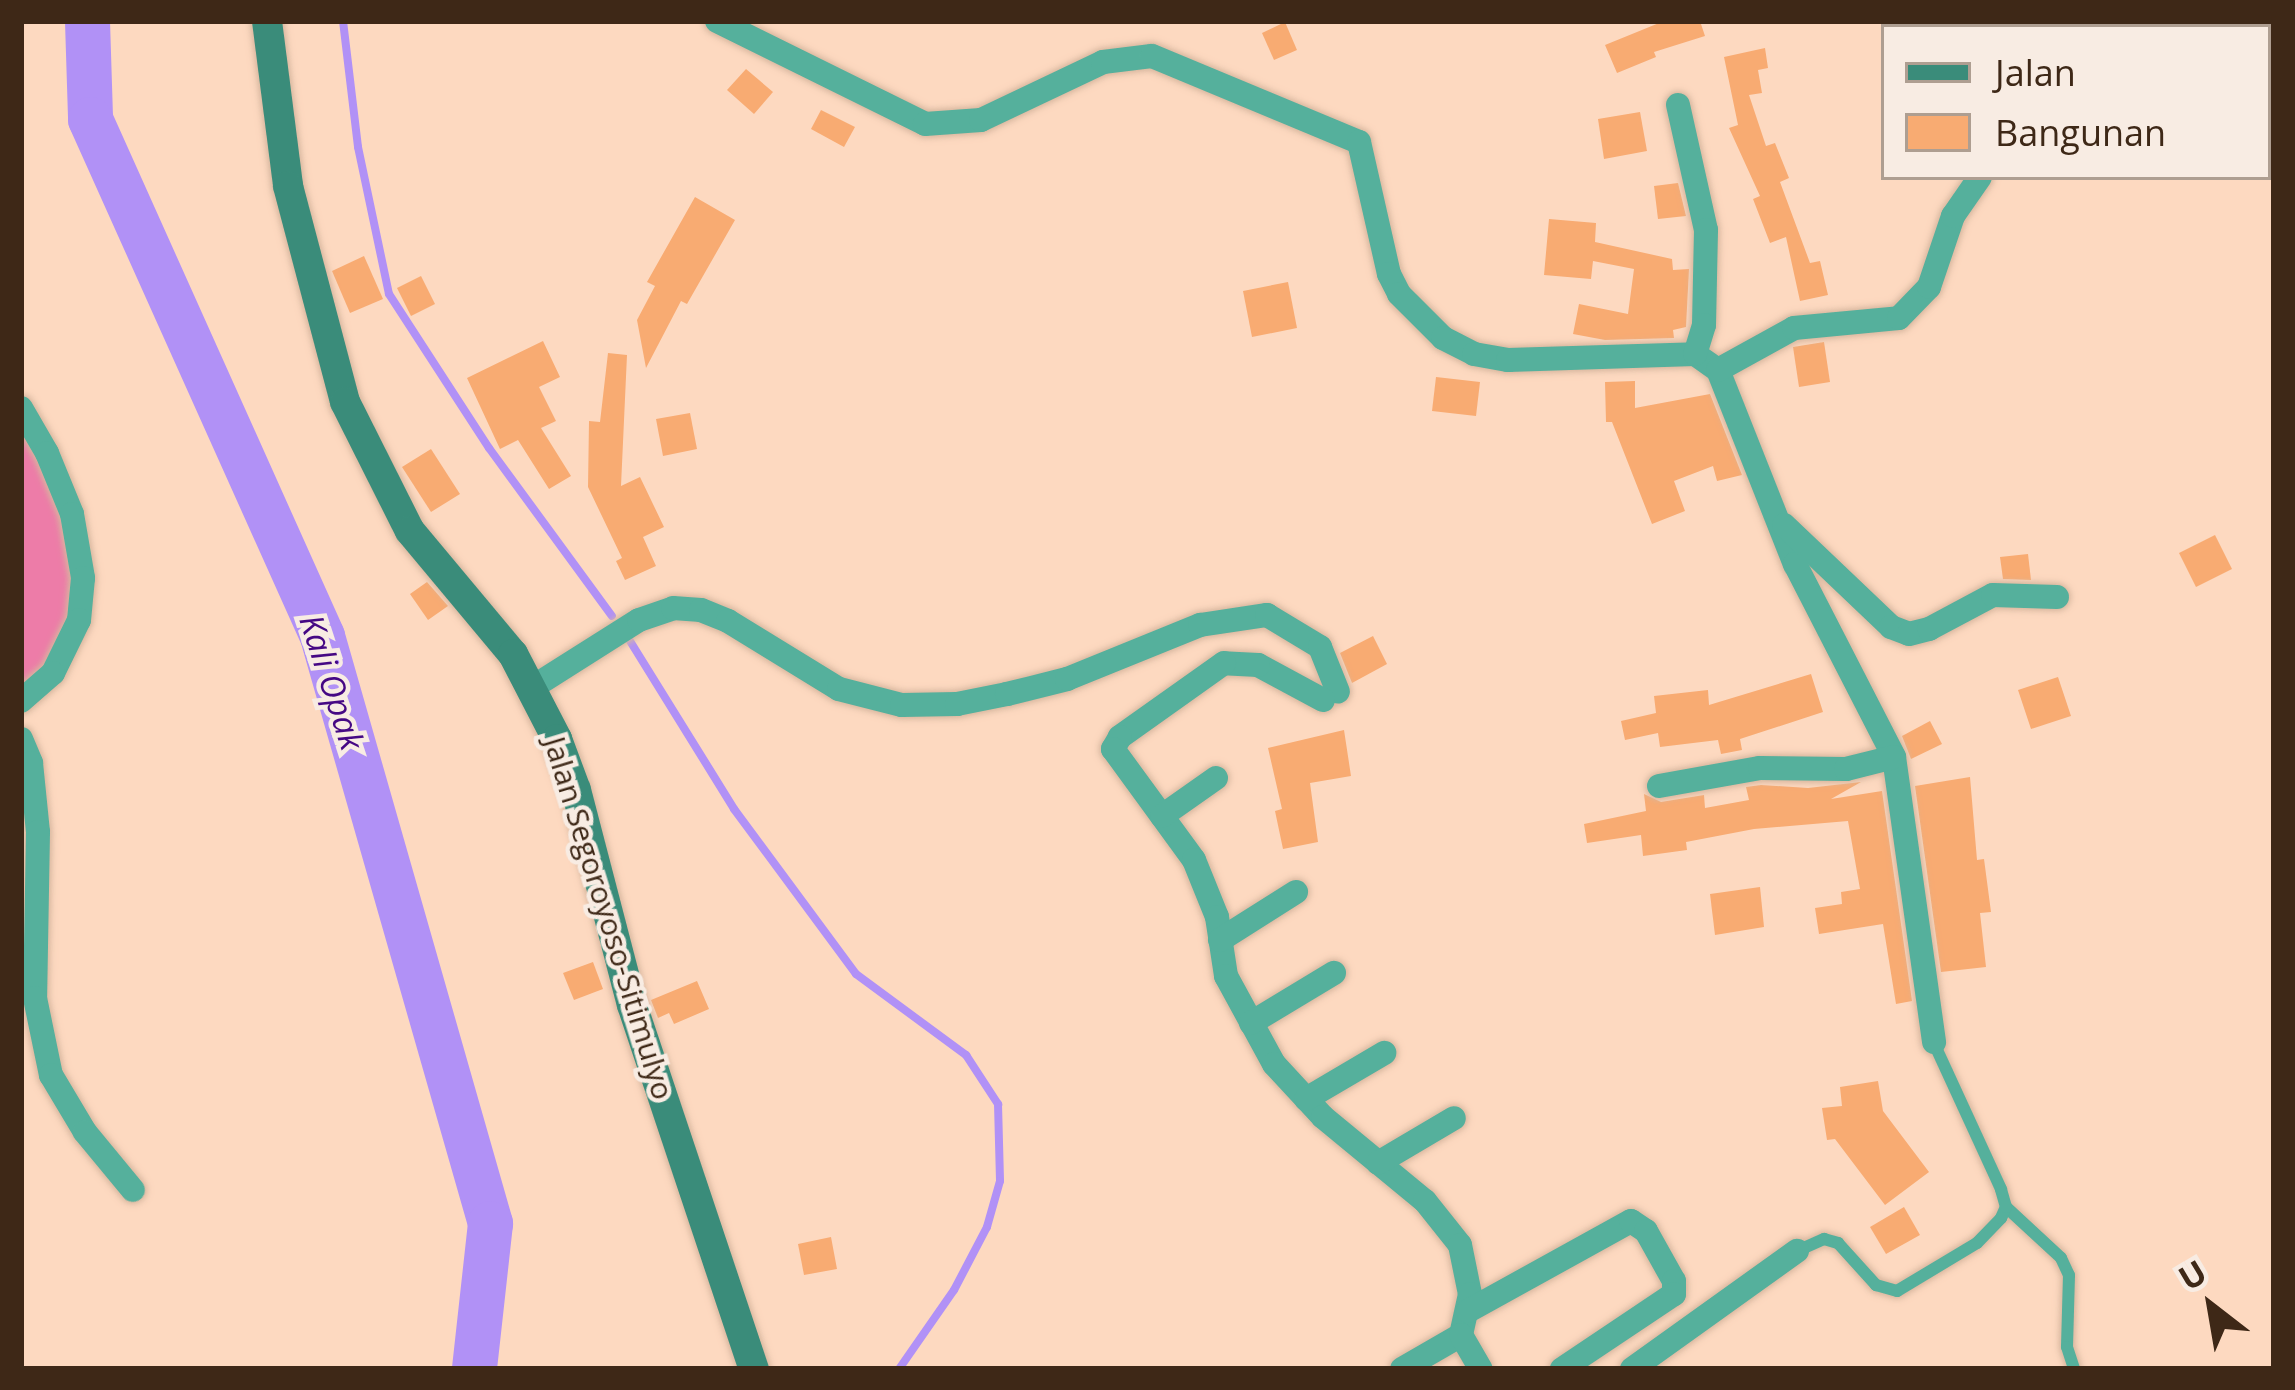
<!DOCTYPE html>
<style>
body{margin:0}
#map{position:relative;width:2295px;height:1390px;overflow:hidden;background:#fdd9c0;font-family:"Open Sans",sans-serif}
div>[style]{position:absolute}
.forest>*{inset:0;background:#ed7ca8}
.stream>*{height:8px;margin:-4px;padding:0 4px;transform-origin:4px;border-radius:4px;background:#b191f6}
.river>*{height:45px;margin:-22.5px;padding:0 22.5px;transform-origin:22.5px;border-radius:22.5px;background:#b191f6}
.building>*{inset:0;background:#f8ab72}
.roads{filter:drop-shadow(0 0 3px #d7b69e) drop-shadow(0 0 3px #d7b69e)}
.lane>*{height:12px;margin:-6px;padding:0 6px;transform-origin:6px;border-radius:6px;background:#55b09c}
.street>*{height:24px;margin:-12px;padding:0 12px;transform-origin:12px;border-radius:12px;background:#55b09c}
.secondary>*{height:30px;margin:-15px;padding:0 15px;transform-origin:15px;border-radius:15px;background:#3a8c7a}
span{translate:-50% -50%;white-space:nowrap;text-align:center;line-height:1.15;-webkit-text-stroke:9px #f8ece3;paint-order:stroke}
.street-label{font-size:30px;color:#3e2817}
.water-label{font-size:33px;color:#450884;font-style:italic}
.frame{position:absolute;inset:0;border:24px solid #3e2817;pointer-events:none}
.legend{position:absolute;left:1881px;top:24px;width:390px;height:156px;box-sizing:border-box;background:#f8ece3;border:3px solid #ae9e91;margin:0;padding:15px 21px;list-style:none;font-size:36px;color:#3e2817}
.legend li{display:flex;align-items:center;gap:24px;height:60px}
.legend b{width:60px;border:3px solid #ae9e91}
.north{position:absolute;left:2151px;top:1246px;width:120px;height:120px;-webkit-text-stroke:9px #f8ece3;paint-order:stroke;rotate:329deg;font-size:33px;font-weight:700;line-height:48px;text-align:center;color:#3e2817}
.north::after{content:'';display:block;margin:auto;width:42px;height:54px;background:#3e2817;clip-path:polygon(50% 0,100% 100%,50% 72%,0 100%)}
</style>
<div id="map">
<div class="forest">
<i style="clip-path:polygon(21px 412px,69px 514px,77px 620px,21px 699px)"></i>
</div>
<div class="stream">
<i style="left:343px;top:21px;width:127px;rotate:83.2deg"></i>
<i style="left:358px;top:147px;width:150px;rotate:78.1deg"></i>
<i style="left:389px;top:294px;width:184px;rotate:57deg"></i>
<i style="left:489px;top:448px;width:208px;rotate:53.8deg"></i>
<i style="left:630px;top:641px;width:198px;rotate:58.2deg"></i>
<i style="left:734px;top:809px;width:205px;rotate:53.5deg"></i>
<i style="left:856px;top:974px;width:137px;rotate:36.4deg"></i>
<i style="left:966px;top:1055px;width:59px;rotate:56.9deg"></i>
<i style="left:998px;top:1104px;width:77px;rotate:88.5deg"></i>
<i style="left:1000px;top:1181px;width:48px;rotate:105.8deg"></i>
<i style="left:987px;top:1227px;width:71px;rotate:117.6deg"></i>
<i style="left:954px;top:1290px;width:96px;rotate:124.8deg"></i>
</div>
<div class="river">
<i style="left:87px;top:21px;width:98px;rotate:88.2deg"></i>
<i style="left:90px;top:119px;width:567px;rotate:65.83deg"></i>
<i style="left:322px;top:636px;width:611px;rotate:74.03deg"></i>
<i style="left:490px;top:1223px;width:147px;rotate:96.3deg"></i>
</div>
<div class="building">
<i style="clip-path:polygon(1664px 21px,1700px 21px,1705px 36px,1654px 52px,1656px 57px,1617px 73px,1605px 45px)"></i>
<i style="clip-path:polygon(1285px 22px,1297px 50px,1274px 60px,1262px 33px)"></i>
<i style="clip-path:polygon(1765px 48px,1768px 68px,1758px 70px,1762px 93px,1749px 95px,1766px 146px,1775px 143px,1789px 178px,1780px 182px,1810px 263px,1820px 261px,1828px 295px,1800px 301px,1786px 237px,1770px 243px,1753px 199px,1760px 196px,1729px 128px,1738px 125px,1724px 57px)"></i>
<i style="clip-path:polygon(746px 69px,773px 92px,754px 114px,727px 90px)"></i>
<i style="clip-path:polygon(821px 110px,855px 127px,844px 147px,811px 129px)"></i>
<i style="clip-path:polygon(1640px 112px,1647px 151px,1604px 159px,1598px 119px)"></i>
<i style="clip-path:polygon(1678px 183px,1686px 216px,1658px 219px,1654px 186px)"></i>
<i style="clip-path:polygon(695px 197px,735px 220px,687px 304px,681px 301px,646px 368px,637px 320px,655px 286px,647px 282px)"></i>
<i style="clip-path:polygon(1549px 219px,1596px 223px,1595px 242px,1672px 259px,1673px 270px,1689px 269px,1686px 327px,1673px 330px,1674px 338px,1605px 340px,1573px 334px,1579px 304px,1628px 314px,1634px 269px,1593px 261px,1591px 279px,1544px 275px)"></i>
<i style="clip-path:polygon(364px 256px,383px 299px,350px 313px,332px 271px)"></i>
<i style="clip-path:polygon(421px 276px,435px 304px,411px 316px,397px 288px)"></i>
<i style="clip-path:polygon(1288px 282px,1297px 328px,1252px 337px,1243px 291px)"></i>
<i style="clip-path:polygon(543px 341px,560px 377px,539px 387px,556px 421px,541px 428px,571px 476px,549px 489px,518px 440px,500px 449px,467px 378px)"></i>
<i style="clip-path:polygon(1824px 342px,1830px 382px,1799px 387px,1793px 347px)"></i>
<i style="clip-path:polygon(608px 353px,627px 355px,621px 486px,640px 477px,664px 527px,643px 537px,656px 566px,625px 580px,616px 561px,622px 558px,588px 487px,589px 421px,600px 422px)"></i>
<i style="clip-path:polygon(1436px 377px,1480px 382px,1476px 416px,1432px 411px)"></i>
<i style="clip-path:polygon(1635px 381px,1635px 408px,1710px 394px,1742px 475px,1717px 481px,1713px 466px,1674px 481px,1685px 511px,1652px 524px,1612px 422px,1606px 422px,1605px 382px)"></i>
<i style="clip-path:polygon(690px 413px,697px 449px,663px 456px,656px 419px)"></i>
<i style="clip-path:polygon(431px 449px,460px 494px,431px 512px,402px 467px)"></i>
<i style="clip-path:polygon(2215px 535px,2232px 569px,2196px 587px,2179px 553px)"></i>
<i style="clip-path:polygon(2028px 554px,2031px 580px,2003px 579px,2000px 557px)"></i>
<i style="clip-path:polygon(427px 582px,448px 606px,428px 620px,410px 594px)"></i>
<i style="clip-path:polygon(1373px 636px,1387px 664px,1352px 683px,1340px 653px)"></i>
<i style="clip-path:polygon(1811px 674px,1823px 712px,1740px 739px,1742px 750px,1721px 754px,1718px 740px,1660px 747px,1658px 733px,1625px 740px,1621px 721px,1656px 713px,1654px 696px,1708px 690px,1709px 705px)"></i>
<i style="clip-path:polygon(2058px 677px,2071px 716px,2031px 729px,2018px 690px)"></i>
<i style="clip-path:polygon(1930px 721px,1942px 744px,1911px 759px,1902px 736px)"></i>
<i style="clip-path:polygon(1344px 730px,1351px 776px,1310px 783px,1318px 842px,1283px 849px,1275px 811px,1282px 809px,1268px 748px)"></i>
<i style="clip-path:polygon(1970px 777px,1977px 860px,1984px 859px,1991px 912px,1980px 913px,1986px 967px,1941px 972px,1915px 786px)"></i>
<i style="clip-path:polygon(1861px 782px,1831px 799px,1882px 791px,1912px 1001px,1896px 1004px,1883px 924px,1819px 934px,1815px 908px,1842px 904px,1841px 892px,1860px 889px,1848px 821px,1754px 829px,1686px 842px,1687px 850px,1643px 856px,1641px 835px,1587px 843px,1584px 824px,1646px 811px,1644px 794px,1661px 802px,1704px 795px,1705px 808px,1749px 800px,1746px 787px,1761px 785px,1808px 788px)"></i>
<i style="clip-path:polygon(1760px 887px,1764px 927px,1715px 935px,1710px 894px)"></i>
<i style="clip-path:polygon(593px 962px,603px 989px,574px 1000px,563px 973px)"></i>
<i style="clip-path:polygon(697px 981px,709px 1009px,674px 1024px,669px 1013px,658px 1018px,651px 1000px)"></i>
<i style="clip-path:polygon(1878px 1081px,1883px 1111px,1929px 1172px,1885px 1205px,1835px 1139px,1827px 1140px,1822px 1108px,1842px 1106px,1840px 1087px)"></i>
<i style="clip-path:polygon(1904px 1207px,1920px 1235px,1886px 1254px,1870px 1227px)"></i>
<i style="clip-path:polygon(831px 1237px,837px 1269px,804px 1275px,798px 1244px)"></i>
</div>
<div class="roads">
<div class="lane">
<i style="left:2006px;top:1207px;width:75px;rotate:42.8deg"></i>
<i style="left:2061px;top:1258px;width:19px;rotate:65deg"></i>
<i style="left:2069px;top:1275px;width:72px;rotate:91.6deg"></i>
<i style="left:2067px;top:1347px;width:23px;rotate:72deg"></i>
<i style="left:1797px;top:1251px;width:30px;rotate:-24deg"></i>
<i style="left:1824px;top:1239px;width:15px;rotate:16deg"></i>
<i style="left:1838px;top:1243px;width:57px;rotate:47.9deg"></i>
<i style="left:1876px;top:1285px;width:22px;rotate:16deg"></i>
<i style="left:1897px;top:1291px;width:93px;rotate:-31deg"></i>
<i style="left:1977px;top:1243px;width:35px;rotate:-46deg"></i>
<i style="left:2001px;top:1218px;width:12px;rotate:-66deg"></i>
<i style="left:2006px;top:1207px;width:19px;rotate:-106deg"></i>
<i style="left:2001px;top:1189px;width:161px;rotate:-114.7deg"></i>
</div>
<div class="street">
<i style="left:717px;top:21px;width:232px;rotate:26.3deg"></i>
<i style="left:925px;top:124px;width:56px;rotate:-4.1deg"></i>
<i style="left:981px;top:120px;width:135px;rotate:-25.4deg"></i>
<i style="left:1103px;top:62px;width:49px;rotate:-7deg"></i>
<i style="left:1152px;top:56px;width:224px;rotate:22.6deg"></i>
<i style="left:1359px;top:142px;width:135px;rotate:77.2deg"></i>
<i style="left:1389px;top:274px;width:22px;rotate:63deg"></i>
<i style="left:1399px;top:294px;width:62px;rotate:45deg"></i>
<i style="left:1443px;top:338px;width:35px;rotate:27deg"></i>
<i style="left:1474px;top:354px;width:35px;rotate:10deg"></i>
<i style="left:1508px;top:360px;width:187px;rotate:-1.8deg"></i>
<i style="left:1695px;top:354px;width:28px;rotate:35deg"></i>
<i style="left:1718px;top:370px;width:209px;rotate:68.4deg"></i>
<i style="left:1795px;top:564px;width:217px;rotate:62.8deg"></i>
<i style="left:1894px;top:757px;width:288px;rotate:82deg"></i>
<i style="left:1678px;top:105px;width:128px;rotate:77.4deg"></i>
<i style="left:1706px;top:230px;width:95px;rotate:91.2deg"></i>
<i style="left:1704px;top:325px;width:30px;rotate:107deg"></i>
<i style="left:2268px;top:153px;width:6px;rotate:9deg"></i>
<i style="left:1718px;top:370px;width:87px;rotate:-28.9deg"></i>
<i style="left:1794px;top:328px;width:105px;rotate:-5.4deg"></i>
<i style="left:1899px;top:318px;width:43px;rotate:-45.9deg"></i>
<i style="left:1929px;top:287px;width:75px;rotate:-71.3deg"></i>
<i style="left:1953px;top:216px;width:47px;rotate:-55.3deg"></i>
<i style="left:21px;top:408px;width:52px;rotate:60deg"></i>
<i style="left:47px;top:453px;width:66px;rotate:67.7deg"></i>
<i style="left:72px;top:514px;width:65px;rotate:80.2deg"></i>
<i style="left:83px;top:578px;width:42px;rotate:95.4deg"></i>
<i style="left:79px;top:620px;width:59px;rotate:116.1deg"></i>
<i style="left:53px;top:673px;width:43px;rotate:138.8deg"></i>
<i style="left:1784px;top:525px;width:148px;rotate:43.6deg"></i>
<i style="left:1891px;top:627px;width:19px;rotate:21deg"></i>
<i style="left:1909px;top:634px;width:21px;rotate:-14deg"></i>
<i style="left:1929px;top:629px;width:72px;rotate:-28deg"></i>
<i style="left:1993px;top:595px;width:64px;rotate:1.8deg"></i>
<i style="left:533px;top:687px;width:125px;rotate:-32.3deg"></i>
<i style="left:639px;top:620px;width:36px;rotate:-19deg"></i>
<i style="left:673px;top:608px;width:28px;rotate:4deg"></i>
<i style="left:701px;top:610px;width:29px;rotate:22deg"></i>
<i style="left:728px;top:621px;width:130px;rotate:31.5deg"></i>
<i style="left:839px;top:689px;width:65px;rotate:14.3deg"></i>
<i style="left:902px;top:705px;width:55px;rotate:-1deg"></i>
<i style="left:957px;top:704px;width:51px;rotate:-11.3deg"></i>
<i style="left:1007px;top:694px;width:62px;rotate:-14deg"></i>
<i style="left:1067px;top:679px;width:144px;rotate:-22.1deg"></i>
<i style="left:1200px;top:625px;width:68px;rotate:-8.5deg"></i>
<i style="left:1267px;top:615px;width:62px;rotate:31.1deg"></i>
<i style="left:1320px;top:647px;width:48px;rotate:68.2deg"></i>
<i style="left:1323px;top:700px;width:74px;rotate:-151.7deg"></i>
<i style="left:1258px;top:665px;width:34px;rotate:-177deg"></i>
<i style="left:1224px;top:663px;width:128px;rotate:144.6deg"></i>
<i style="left:1120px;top:737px;width:14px;rotate:120deg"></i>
<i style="left:1113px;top:749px;width:137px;rotate:53.9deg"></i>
<i style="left:1194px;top:860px;width:61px;rotate:68deg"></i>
<i style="left:1217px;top:917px;width:60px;rotate:81.3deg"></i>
<i style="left:1226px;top:976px;width:100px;rotate:61.4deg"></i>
<i style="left:1274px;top:1064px;width:72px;rotate:47.2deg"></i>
<i style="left:1323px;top:1117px;width:132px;rotate:39.5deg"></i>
<i style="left:1425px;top:1201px;width:56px;rotate:51.5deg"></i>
<i style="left:1460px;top:1245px;width:50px;rotate:78.5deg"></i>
<i style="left:1470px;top:1294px;width:42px;rotate:102.4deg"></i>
<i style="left:1461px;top:1335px;width:68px;rotate:150deg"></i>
<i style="left:21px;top:739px;width:26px;rotate:67deg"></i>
<i style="left:31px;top:763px;width:69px;rotate:84.2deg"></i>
<i style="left:38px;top:832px;width:166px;rotate:91deg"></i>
<i style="left:35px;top:998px;width:79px;rotate:78.3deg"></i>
<i style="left:51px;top:1075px;width:66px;rotate:59.2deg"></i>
<i style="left:85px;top:1132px;width:75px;rotate:50.4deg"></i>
<i style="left:1659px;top:786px;width:103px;rotate:-10.1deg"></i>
<i style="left:1760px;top:768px;width:86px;rotate:0.7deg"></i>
<i style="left:1846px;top:769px;width:49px;rotate:-14deg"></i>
<i style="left:1162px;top:816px;width:66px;rotate:-35.1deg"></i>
<i style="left:1220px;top:940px;width:90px;rotate:-32.3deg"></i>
<i style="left:1251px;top:1023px;width:97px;rotate:-31.1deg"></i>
<i style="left:1306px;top:1099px;width:91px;rotate:-30.5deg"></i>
<i style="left:1378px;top:1163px;width:88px;rotate:-30.6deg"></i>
<i style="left:1468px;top:1311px;width:186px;rotate:-28.9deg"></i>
<i style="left:1631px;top:1221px;width:18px;rotate:34deg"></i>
<i style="left:1646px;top:1231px;width:57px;rotate:60.8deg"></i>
<i style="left:1674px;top:1281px;width:13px;rotate:90deg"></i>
<i style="left:1674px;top:1294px;width:135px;rotate:146.2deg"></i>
<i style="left:1461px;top:1335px;width:39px;rotate:60deg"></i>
<i style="left:1632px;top:1369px;width:203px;rotate:-35.6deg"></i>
</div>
<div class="secondary">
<i style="left:267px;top:21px;width:166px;rotate:82.7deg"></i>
<i style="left:288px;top:186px;width:223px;rotate:75.2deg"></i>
<i style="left:345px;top:402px;width:144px;rotate:63.3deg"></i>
<i style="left:410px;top:531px;width:160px;rotate:50.1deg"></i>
<i style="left:513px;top:654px;width:96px;rotate:62.6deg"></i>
<i style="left:557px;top:739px;width:54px;rotate:69.6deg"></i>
<i style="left:576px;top:790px;width:222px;rotate:75.4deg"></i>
<i style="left:632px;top:1005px;width:384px;rotate:71.5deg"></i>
</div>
</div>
<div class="street-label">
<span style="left:609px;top:918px;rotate:73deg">Jalan Segoroyoso-Sitimulyo</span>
</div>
<div class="water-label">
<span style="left:332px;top:682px;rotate:72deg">Kali Opak</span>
</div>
<div class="frame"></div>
<ul class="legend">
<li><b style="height:15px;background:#3a8c7a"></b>Jalan</li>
<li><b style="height:33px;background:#f8ab72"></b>Bangunan</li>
</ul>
<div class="north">U</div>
</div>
